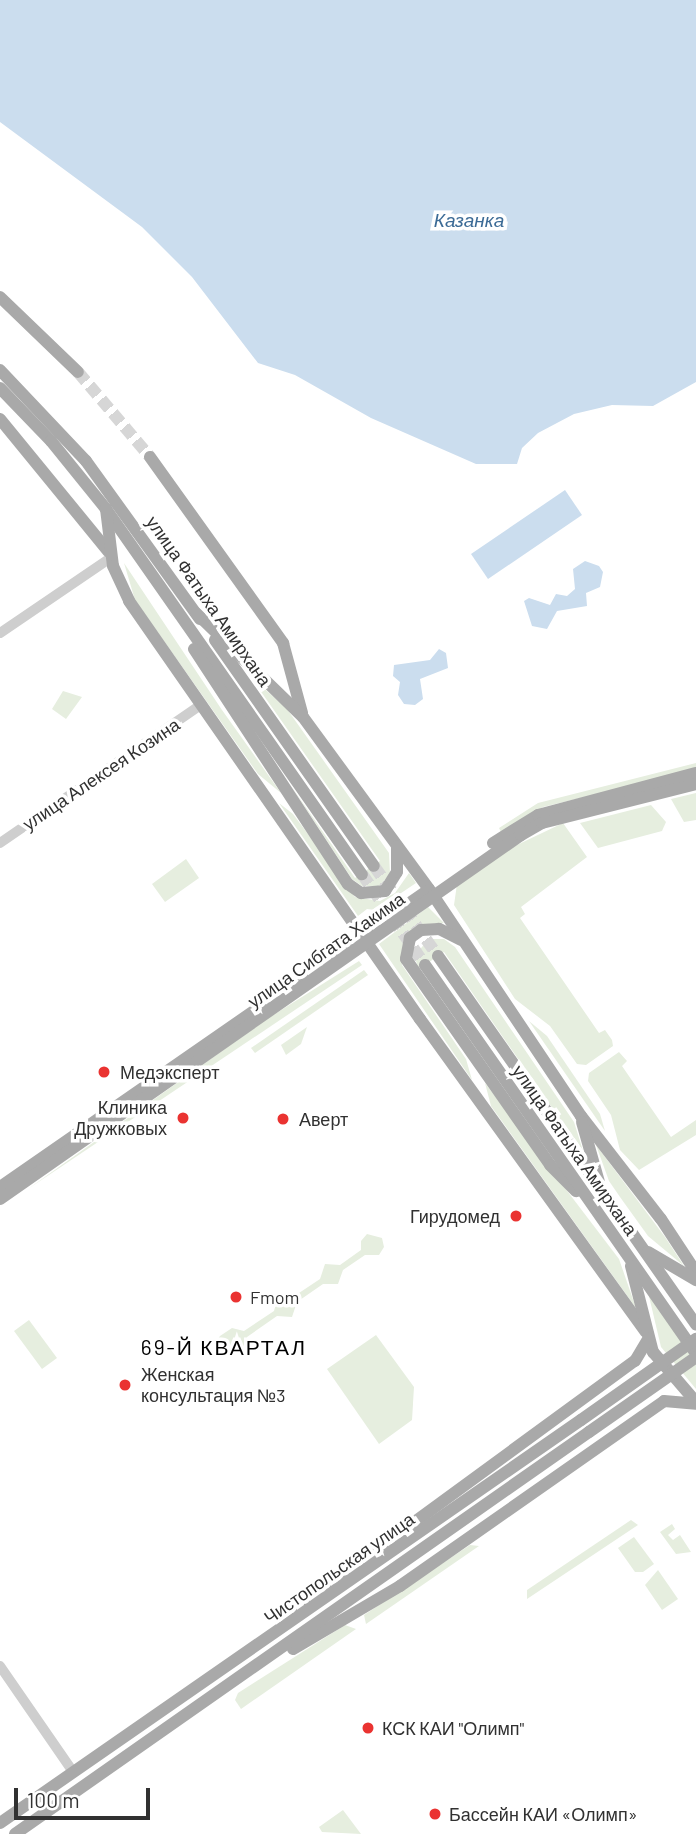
<!DOCTYPE html>
<meta charset="utf-8">
<style>
body{margin:0}
#map{position:relative;width:696px;height:1834px;overflow:hidden;background:#fff;font-family:Barlow,sans-serif}
div>[style]{position:absolute}
.green>*{inset:0;background:#e6eedf}
.water>*{inset:0;background:#cbddee}
.major-tunnel>*{height:12px;margin-top:-6px;transform-origin:0;background:repeating-linear-gradient(90deg,#d6d6d6 0 12px,transparent 0 18px)}
.minor>*{height:10px;margin:-5px;padding:0 5px;transform-origin:5px;border-radius:5px;background:#cecece}
.major>*{height:12px;margin:-6px;padding:0 6px;transform-origin:6px;border-radius:6px;background:#a9a9a9}
.major-bridge>*{height:12px;margin:-6px;padding:0 6px;transform-origin:6px;border-radius:6px;background:#a9a9a9}
.dots>*{width:19px;height:19px;translate:-50% -50%;box-sizing:border-box;border:4px solid #fff;border-radius:50%}
span{translate:-50% -50%;white-space:nowrap;text-align:center;line-height:1.15;-webkit-text-stroke:7px #fff;paint-order:stroke}
.street-label{font-size:18px;color:#313131}
.poi-label{font-size:18px;color:#313131}
.left{translate:0 -50%;text-align:left}
.right{translate:-100% -50%;text-align:right}
.water-label{font-size:19px;color:#3c6b96;font-style:italic}
.quarter-label{font-size:21px;color:#000;letter-spacing:2px}
.scale{position:absolute;left:14px;top:1788px;width:136px;height:32px;box-sizing:border-box;border:4px solid #313131;border-top:0;padding-left:9px;font-size:21px;line-height:24px;white-space:nowrap;color:#313131;-webkit-text-stroke:5px #fff;paint-order:stroke}
</style>
<div id="map">
<div class="green">
<i style="clip-path:polygon(124px 563px,222px 710px,281px 793px,258px 774px,135px 600px)"></i>
<i style="clip-path:polygon(250px 676px,287px 709px,389px 853px,390px 874px,379px 886px,362px 886px,352px 879px,289px 783px,355px 878px,380px 861px)"></i>
<i style="clip-path:polygon(63px 691px,82px 697px,66px 719px,52px 709px)"></i>
<i style="clip-path:polygon(696px 763px,696px 770px,543px 807px,501px 832px,499px 828px,538px 803px)"></i>
<i style="clip-path:polygon(696px 793px,696px 820px,684px 822px,671px 799px)"></i>
<i style="clip-path:polygon(279px 803px,293px 814px,355px 897px,380px 901px,395px 893px,409px 873px,416px 883px,376px 910px,367px 909px,358px 916px)"></i>
<i style="clip-path:polygon(651px 805px,666px 822px,662px 831px,598px 848px,580px 823px)"></i>
<i style="clip-path:polygon(563px 823px,587px 857px,521px 907px,525px 914px,520px 918px,599px 1033px,605px 1030px,612px 1040px,613px 1046px,586px 1065px,577px 1064px,550px 1026px,515px 999px,454px 905px,457px 884px,483px 861px)"></i>
<i style="clip-path:polygon(186px 859px,199px 878px,165px 902px,152px 884px)"></i>
<i style="clip-path:polygon(428px 907px,444px 923px,425px 925px,403px 944px,402px 965px,466px 1059px,472px 1080px,379px 944px)"></i>
<i style="clip-path:polygon(429px 939px,444px 939px,455px 947px,574px 1122px,584px 1154px,444px 952px,419px 969px,414px 956px)"></i>
<i style="clip-path:polygon(359px 961px,362px 965px,28px 1189px,267px 1019px)"></i>
<i style="clip-path:polygon(364px 970px,368px 975px,255px 1053px,251px 1048px)"></i>
<i style="clip-path:polygon(529px 1021px,547px 1036px,600px 1114px,605px 1131px)"></i>
<i style="clip-path:polygon(307px 1027px,301px 1044px,286px 1055px,281px 1045px)"></i>
<i style="clip-path:polygon(619px 1052px,627px 1061px,622px 1066px,671px 1137px,696px 1120px,696px 1135px,639px 1170px,620px 1150px,611px 1115px,588px 1081px,589px 1073px)"></i>
<i style="clip-path:polygon(485px 1083px,619px 1259px,636px 1308px,491px 1106px)"></i>
<i style="clip-path:polygon(596px 1145px,665px 1237px,684px 1266px,648px 1236px,620px 1197px,609px 1181px)"></i>
<i style="clip-path:polygon(367px 1234px,382px 1238px,384px 1247px,379px 1255px,365px 1255px,343px 1270px,338px 1284px,323px 1284px,297px 1302px,292px 1317px,277px 1316px,247px 1337px,245px 1346px,232px 1357px,217px 1352px,215px 1343px,220px 1336px,232px 1328px,244px 1331px,274px 1311px,278px 1297px,293px 1297px,320px 1279px,325px 1264px,340px 1265px,361px 1250px,361px 1241px)"></i>
<i style="clip-path:polygon(648px 1292px,696px 1360px,696px 1389px,661px 1347px)"></i>
<i style="clip-path:polygon(29px 1320px,57px 1358px,42px 1369px,14px 1331px)"></i>
<i style="clip-path:polygon(376px 1335px,414px 1387px,412px 1420px,379px 1444px,327px 1369px)"></i>
<i style="clip-path:polygon(631px 1520px,638px 1525px,527px 1599px,527px 1590px)"></i>
<i style="clip-path:polygon(672px 1524px,675px 1529px,668px 1535px,673px 1540px,680px 1535px,691px 1552px,676px 1554px,660px 1532px)"></i>
<i style="clip-path:polygon(634px 1537px,654px 1564px,643px 1572px,635px 1572px,618px 1548px)"></i>
<i style="clip-path:polygon(470px 1545px,479px 1546px,366px 1624px,364px 1615px)"></i>
<i style="clip-path:polygon(658px 1570px,678px 1599px,662px 1610px,645px 1585px)"></i>
<i style="clip-path:polygon(345px 1625px,356px 1629px,241px 1709px,235px 1700px,238px 1693px)"></i>
<i style="clip-path:polygon(343px 1810px,361px 1834px,322px 1832px,319px 1827px)"></i>
</div>
<div class="water">
<i style="clip-path:polygon(0 0,696px 0,696px 382px,653px 406px,612px 405px,574px 414px,538px 433px,522px 448px,517px 464px,476px 464px,371px 418px,295px 375px,258px 363px,192px 277px,142px 227px,0 122px)"></i>
<i style="clip-path:polygon(565px 490px,582px 515px,488px 579px,471px 554px)"></i>
<i style="clip-path:polygon(585px 561px,599px 566px,603px 572px,600px 587px,586px 593px,587px 606px,557px 611px,547px 629px,532px 626px,524px 601px,529px 598px,550px 605px,556px 594px,567px 596px,575px 589px,573px 569px)"></i>
<i style="clip-path:polygon(439px 649px,446px 653px,448px 668px,420px 679px,423px 699px,415px 705px,404px 704px,398px 695px,400px 682px,393px 676px,394px 665px,430px 660px)"></i>
</div>
<div class="major-tunnel">
<i style="left:78px;top:372px;width:111px;rotate:49.7deg"></i>
<i style="left:374px;top:866px;width:110px;rotate:54.6deg"></i>
<i style="left:362px;top:874px;width:111px;rotate:55.3deg"></i>
</div>
<div class="minor">
<i style="left:0;top:633px;width:135px;rotate:-34.2deg"></i>
<i style="left:0;top:843px;width:245px;rotate:-34.5deg"></i>
<i style="left:0;top:1666px;width:129px;rotate:55.4deg"></i>
</div>
<div class="major">
<i style="left:0;top:297px;width:108px;rotate:43.9deg"></i>
<i style="left:0;top:370px;width:125px;rotate:46.6deg"></i>
<i style="left:86px;top:461px;width:195px;rotate:54.2deg"></i>
<i style="left:0;top:388px;width:74px;rotate:46.1deg"></i>
<i style="left:51px;top:441px;width:87px;rotate:51deg"></i>
<i style="left:106px;top:509px;width:446px;rotate:55deg"></i>
<i style="left:0;top:419px;width:171px;rotate:50.7deg"></i>
<i style="left:150px;top:457px;width:229px;rotate:54.4deg"></i>
<i style="left:283px;top:643px;width:73px;rotate:74.8deg"></i>
<i style="left:106px;top:509px;width:57px;rotate:83deg"></i>
<i style="left:113px;top:566px;width:38px;rotate:65deg"></i>
<i style="left:129px;top:601px;width:509px;rotate:55.16deg"></i>
<i style="left:420px;top:1019px;width:386px;rotate:54.2deg"></i>
<i style="left:196px;top:613px;width:149px;rotate:44.2deg"></i>
<i style="left:303px;top:717px;width:213px;rotate:53.8deg"></i>
<i style="left:429px;top:889px;width:273px;rotate:56.2deg"></i>
<i style="left:581px;top:1116px;width:130px;rotate:52.2deg"></i>
<i style="left:661px;top:1219px;width:64px;rotate:56.6deg"></i>
<i style="left:215px;top:640px;width:276px;rotate:54.9deg"></i>
<i style="left:194px;top:649px;width:281px;rotate:56.8deg"></i>
<i style="left:348px;top:884px;width:16px;rotate:35deg"></i>
<i style="left:361px;top:893px;width:24px;rotate:-5deg"></i>
<i style="left:385px;top:891px;width:22px;rotate:-58deg"></i>
<i style="left:397px;top:872px;width:26px;rotate:-90deg"></i>
<i style="left:493px;top:843px;width:53px;rotate:-31.9deg"></i>
<i style="left:538px;top:815px;width:163px;rotate:-14.9deg"></i>
<i style="left:461px;top:940px;width:25px;rotate:-153deg"></i>
<i style="left:439px;top:929px;width:18px;rotate:177deg"></i>
<i style="left:421px;top:930px;width:14px;rotate:144deg"></i>
<i style="left:410px;top:938px;width:21px;rotate:101deg"></i>
<i style="left:406px;top:959px;width:251px;rotate:55deg"></i>
<i style="left:550px;top:1165px;width:37px;rotate:45deg"></i>
<i style="left:438px;top:956px;width:450px;rotate:55deg"></i>
<i style="left:425px;top:965px;width:470px;rotate:55.1deg"></i>
<i style="left:582px;top:1122px;width:62px;rotate:74.2deg"></i>
<i style="left:0;top:1187px;width:520px;rotate:-34.73deg"></i>
<i style="left:0;top:1199px;width:636px;rotate:-34.94deg"></i>
<i style="left:521px;top:835px;width:24px;rotate:-30deg"></i>
<i style="left:542px;top:823px;width:159px;rotate:-14.2deg"></i>
<i style="left:648px;top:1252px;width:56px;rotate:30.3deg"></i>
<i style="left:631px;top:1266px;width:89px;rotate:75.7deg"></i>
<i style="left:653px;top:1352px;width:66px;rotate:49.3deg"></i>
<i style="left:300px;top:1612px;width:19px;rotate:-51deg"></i>
<i style="left:312px;top:1597px;width:400px;rotate:-36.2deg"></i>
<i style="left:635px;top:1361px;width:26px;rotate:-59deg"></i>
<i style="left:293px;top:1649px;width:124px;rotate:-30.5deg"></i>
<i style="left:400px;top:1586px;width:322px;rotate:-35deg"></i>
<i style="left:664px;top:1401px;width:32px;rotate:5deg"></i>
<i style="left:0;top:1823px;width:707px;rotate:-34.75deg"></i>
<i style="left:15px;top:1834px;width:701px;rotate:-35.01deg"></i>
</div>
<div class="major-bridge">
<i style="left:581px;top:1420px;width:141px;rotate:-35.2deg"></i>
<i style="left:589px;top:1432px;width:131px;rotate:-35deg"></i>
</div>
<div class="dots">
<i style="left:104px;top:1072px;background:#ea3331"></i>
<i style="left:183px;top:1118px;background:#ea3331"></i>
<i style="left:283px;top:1119px;background:#ea3331"></i>
<i style="left:516px;top:1216px;background:#ea3331"></i>
<i style="left:236px;top:1297px;background:#ea3331"></i>
<i style="left:125px;top:1385px;background:#ea3331"></i>
<i style="left:368px;top:1728px;background:#ea3331"></i>
<i style="left:435px;top:1814px;background:#ea3331"></i>
</div>
<div class="street-label">
<span style="left:209px;top:601px;rotate:55deg">улица Фатыха Амирхана</span>
<span style="left:101px;top:774px;rotate:-34deg">улица Алексея Козина</span>
<span style="left:326px;top:950px;rotate:-35deg">улица Сибгата Хакима</span>
<span style="left:575px;top:1150px;rotate:55deg">улица Фатыха Амирхана</span>
<span style="left:339px;top:1568px;rotate:-35deg">Чистопольская улица</span>
</div>
<div class="poi-label">
<span class="left" style="left:120px;top:1072px">Медэксперт</span>
<span class="right" style="left:167px;top:1118px">Клиника<br>Дружковых</span>
<span class="left" style="left:299px;top:1119px">Аверт</span>
<span class="right" style="left:500px;top:1216px">Гирудомед</span>
<span class="left" style="left:250px;top:1297px">Fmom</span>
<span class="left" style="left:141px;top:1385px">Женская<br>консультация №3</span>
<span class="left" style="left:382px;top:1728px">КСК КАИ "Олимп"</span>
<span class="left" style="left:449px;top:1814px">Бассейн КАИ «Олимп»</span>
</div>
<div class="water-label">
<span style="left:469px;top:220px">Казанка</span>
</div>
<div class="quarter-label">
<span style="left:224px;top:1347px">69-Й КВАРТАЛ</span>
</div>
<div class="scale">100 m</div>
</div>
